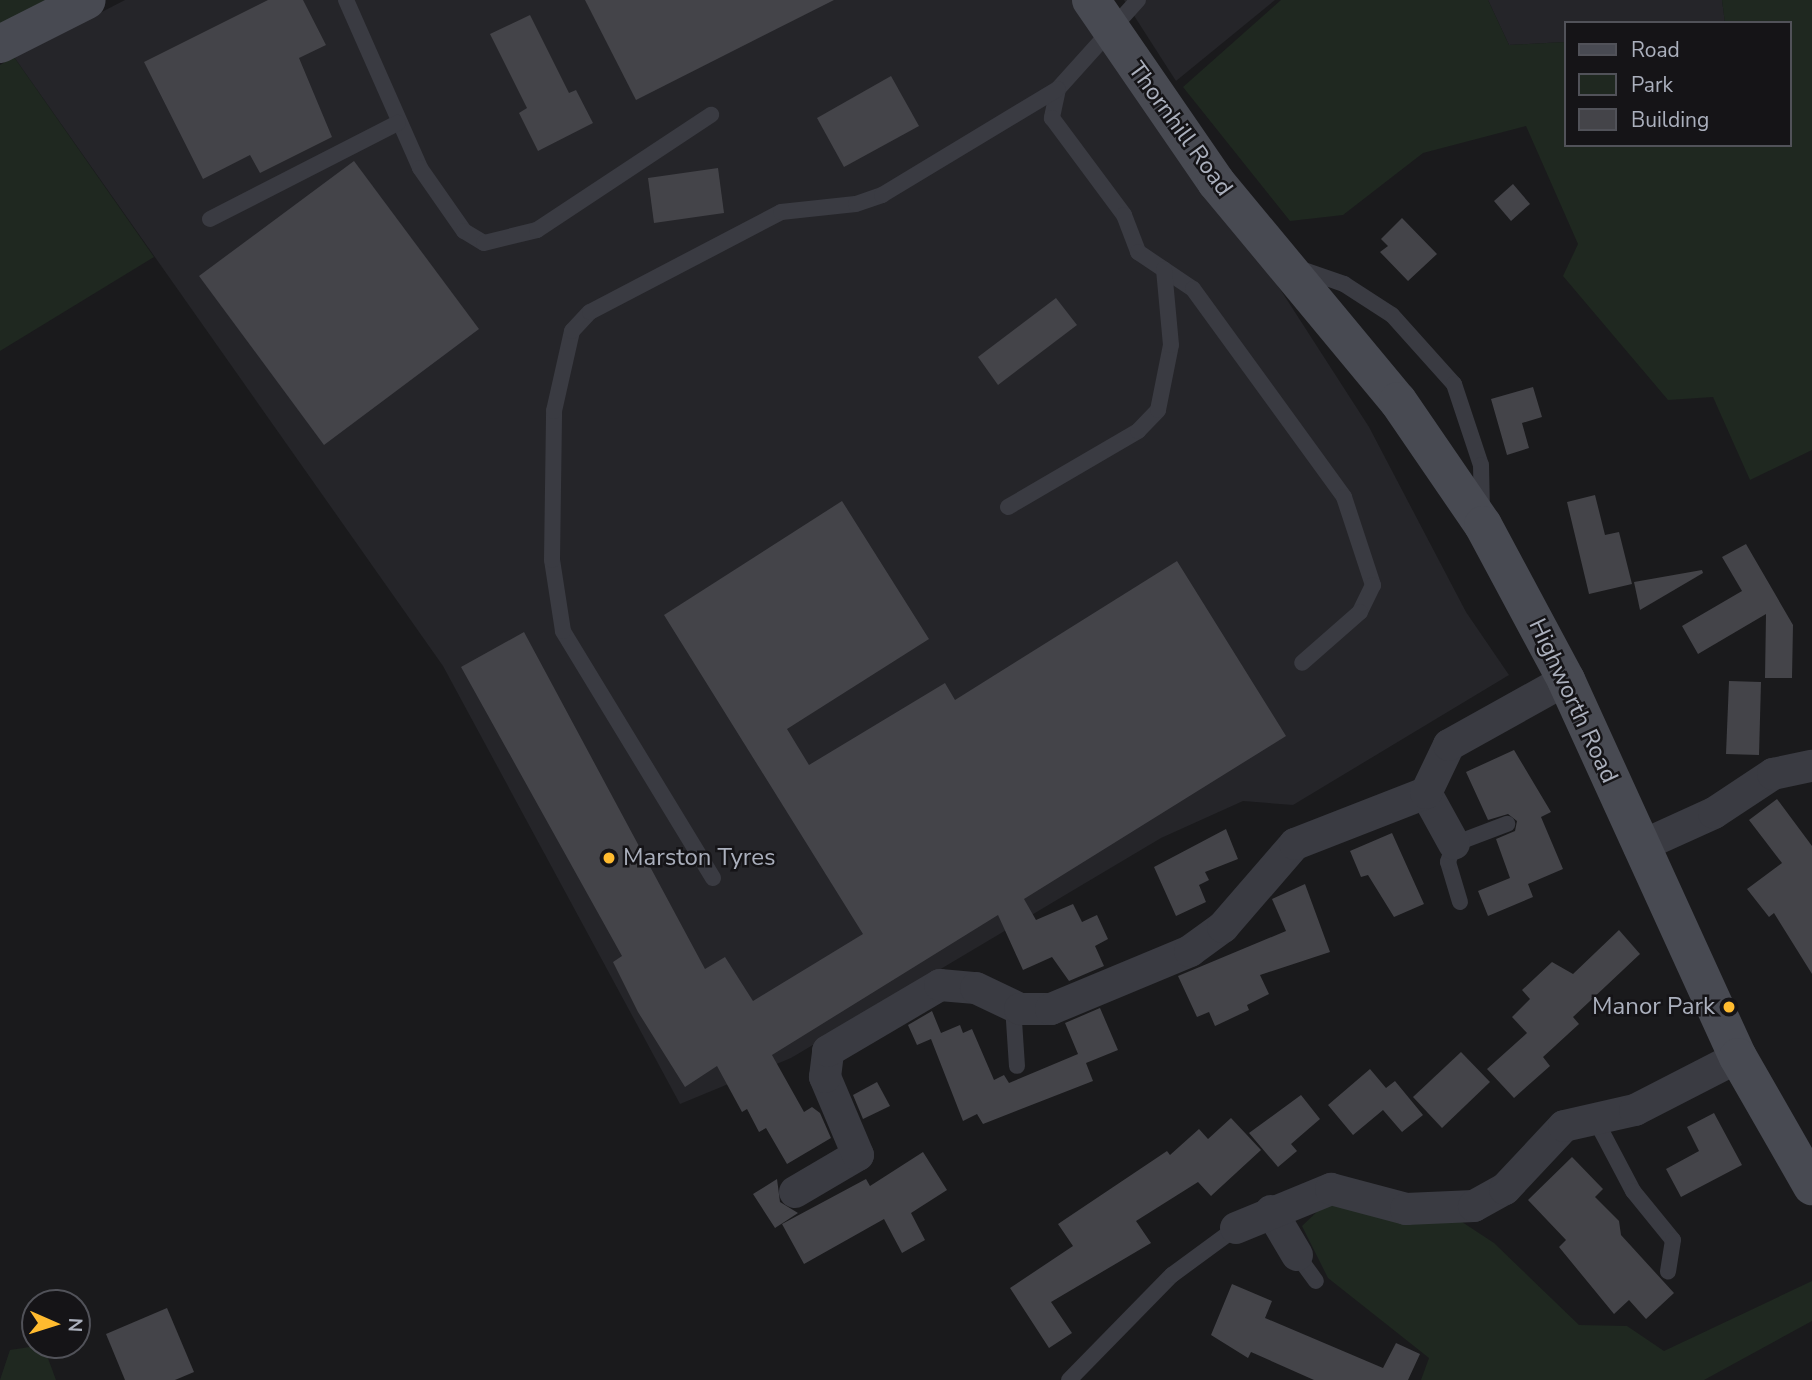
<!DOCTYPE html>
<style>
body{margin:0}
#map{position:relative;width:1812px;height:1380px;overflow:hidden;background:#1a1a1c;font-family:"Nunito Sans",sans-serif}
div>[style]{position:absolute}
.built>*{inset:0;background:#252529}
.green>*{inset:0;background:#1f2820}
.building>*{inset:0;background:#444449}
.lane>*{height:16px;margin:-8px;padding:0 8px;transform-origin:8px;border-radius:8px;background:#3a3b42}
.street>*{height:32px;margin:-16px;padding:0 16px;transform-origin:16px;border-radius:16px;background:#3a3b42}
.secondary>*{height:38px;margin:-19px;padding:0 19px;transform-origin:19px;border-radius:19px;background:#484a52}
.dots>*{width:19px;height:19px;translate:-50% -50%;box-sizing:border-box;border:4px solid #151417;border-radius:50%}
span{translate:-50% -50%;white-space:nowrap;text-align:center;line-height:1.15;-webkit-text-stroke:5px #151417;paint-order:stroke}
.street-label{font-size:24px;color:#abb0bd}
.poi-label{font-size:24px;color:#abb0bd}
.left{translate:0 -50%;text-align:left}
.right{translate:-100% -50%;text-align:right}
.legend{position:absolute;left:1564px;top:21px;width:228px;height:126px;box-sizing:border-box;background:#151417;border:2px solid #515259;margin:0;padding:9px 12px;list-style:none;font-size:21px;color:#abb0bd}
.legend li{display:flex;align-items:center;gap:14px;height:35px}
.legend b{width:35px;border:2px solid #515259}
.north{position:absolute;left:21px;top:1289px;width:70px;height:70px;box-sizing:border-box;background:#151417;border:2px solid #515259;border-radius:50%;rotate:93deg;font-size:19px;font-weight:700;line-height:28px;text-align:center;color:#abb0bd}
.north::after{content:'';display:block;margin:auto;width:24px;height:32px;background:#ffbb2f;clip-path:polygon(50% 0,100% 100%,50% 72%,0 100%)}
</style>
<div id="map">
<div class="built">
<i style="clip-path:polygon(125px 0,1076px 0,1262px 261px,1369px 427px,1466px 612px,1509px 675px,1293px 805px,1243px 801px,1161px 838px,791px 1058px,680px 1104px,443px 666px,14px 57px)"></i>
<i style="clip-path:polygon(1124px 0,1275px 0,1176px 81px)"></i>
<i style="clip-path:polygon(1488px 0,1722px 0,1725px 23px,1565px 23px,1565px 42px,1509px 45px)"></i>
</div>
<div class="green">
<i style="clip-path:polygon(0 0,56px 0,0 28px)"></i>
<i style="clip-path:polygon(1281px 0,1488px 0,1509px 45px,1565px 42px,1565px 145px,1789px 145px,1789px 23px,1725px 23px,1722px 0,1812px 0,1812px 450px,1750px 480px,1713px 397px,1668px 400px,1563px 276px,1578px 244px,1526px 126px,1423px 153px,1343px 215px,1290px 221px,1183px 87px)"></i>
<i style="clip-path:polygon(14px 57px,154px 257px,0 351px,0 65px)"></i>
<i style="clip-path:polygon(1346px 1202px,1456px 1218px,1494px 1243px,1579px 1325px,1627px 1326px,1664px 1351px,1812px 1281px,1812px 1321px,1704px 1380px,1421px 1380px,1429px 1358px,1328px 1278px,1302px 1226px,1324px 1205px)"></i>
<i style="clip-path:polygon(43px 1345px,56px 1380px,0 1380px,10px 1350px)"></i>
</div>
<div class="building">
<i style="clip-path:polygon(268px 0,303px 0,326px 45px,299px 58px,332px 137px,260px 173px,250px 155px,203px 179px,144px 62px)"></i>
<i style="clip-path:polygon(585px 0,834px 0,636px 100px)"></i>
<i style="clip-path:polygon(530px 15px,569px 93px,576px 90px,593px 123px,538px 151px,519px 113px,527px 108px,490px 34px)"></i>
<i style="clip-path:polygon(891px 76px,919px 126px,844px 167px,817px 118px)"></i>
<i style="clip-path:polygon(354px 161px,479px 329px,324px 445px,199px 276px)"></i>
<i style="clip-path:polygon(718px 168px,724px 213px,654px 223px,648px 178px)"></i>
<i style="clip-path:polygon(1513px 184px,1530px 204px,1511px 221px,1494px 201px)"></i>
<i style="clip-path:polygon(1402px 218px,1437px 254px,1408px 281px,1380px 252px,1388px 246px,1381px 239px)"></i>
<i style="clip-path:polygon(1056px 298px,1077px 325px,998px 385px,978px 357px)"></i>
<i style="clip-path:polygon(1533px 387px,1542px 417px,1522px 423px,1529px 448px,1507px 455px,1491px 399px)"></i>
<i style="clip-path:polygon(1595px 495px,1605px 535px,1619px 532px,1632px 584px,1589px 594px,1567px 502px)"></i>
<i style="clip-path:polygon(842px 501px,929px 639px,787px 729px,809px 765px,945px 683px,955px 700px,1177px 561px,1286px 736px,1024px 899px,1036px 920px,1073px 904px,1082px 922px,1097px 915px,1108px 939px,1095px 946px,1104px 966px,1069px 981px,1052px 957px,1023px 970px,998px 915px,772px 1055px,804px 1112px,812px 1107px,820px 1113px,831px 1138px,787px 1164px,766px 1128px,759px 1132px,747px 1109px,742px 1112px,717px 1066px,685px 1087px,638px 1012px,613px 962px,622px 956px,461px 667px,524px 632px,705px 969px,725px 957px,753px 1001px,863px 934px,664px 615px)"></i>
<i style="clip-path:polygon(1746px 544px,1793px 625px,1792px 678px,1765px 678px,1766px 614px,1698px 654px,1682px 626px,1742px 591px,1722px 557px)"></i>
<i style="clip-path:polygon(1702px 570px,1703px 573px,1640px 610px,1634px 582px)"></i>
<i style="clip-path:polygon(1729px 681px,1761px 682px,1759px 755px,1726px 754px)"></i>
<i style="clip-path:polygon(1514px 750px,1551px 812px,1541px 817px,1563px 869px,1528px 884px,1533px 897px,1488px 916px,1478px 891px,1510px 878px,1496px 839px,1515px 831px,1517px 821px,1508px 814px,1488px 820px,1466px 772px)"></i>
<i style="clip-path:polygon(1777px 799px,1812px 846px,1812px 974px,1774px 913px,1769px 917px,1747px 889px,1782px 863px,1749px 820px)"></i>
<i style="clip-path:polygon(1226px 829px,1238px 859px,1205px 872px,1209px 880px,1199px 885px,1206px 902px,1176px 916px,1154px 867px)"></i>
<i style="clip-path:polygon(1392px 833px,1424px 904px,1394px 917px,1368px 875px,1361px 877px,1350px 851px)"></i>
<i style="clip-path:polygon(1305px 884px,1330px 952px,1260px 975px,1269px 994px,1247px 1005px,1249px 1010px,1215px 1026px,1209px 1012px,1197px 1017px,1178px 976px,1286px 931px,1272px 899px)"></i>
<i style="clip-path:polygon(1619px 930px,1640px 954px,1573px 1017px,1579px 1024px,1543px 1057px,1550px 1066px,1514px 1098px,1487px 1069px,1527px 1033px,1512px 1017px,1530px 999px,1522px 990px,1552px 962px,1573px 974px)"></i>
<i style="clip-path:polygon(1100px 1008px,1118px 1050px,1086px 1063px,1093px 1081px,983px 1124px,977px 1114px,963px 1121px,931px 1039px,917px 1045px,908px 1025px,932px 1011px,941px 1033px,960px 1025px,963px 1033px,972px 1029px,994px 1080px,1004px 1075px,1009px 1083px,1078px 1054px,1065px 1023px)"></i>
<i style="clip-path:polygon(1461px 1052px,1490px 1082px,1442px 1128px,1413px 1097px)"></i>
<i style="clip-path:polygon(1370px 1069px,1386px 1088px,1395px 1081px,1423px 1115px,1402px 1132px,1383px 1110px,1353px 1135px,1328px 1105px)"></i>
<i style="clip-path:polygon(877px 1082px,890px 1106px,863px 1119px,853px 1095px)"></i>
<i style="clip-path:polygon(1301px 1095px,1320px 1119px,1291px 1144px,1297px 1151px,1278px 1167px,1249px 1133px)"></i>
<i style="clip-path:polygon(1714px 1113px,1742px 1165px,1681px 1197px,1666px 1169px,1699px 1151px,1687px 1127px)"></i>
<i style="clip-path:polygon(1231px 1118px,1261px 1150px,1211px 1196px,1198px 1182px,1136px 1221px,1151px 1243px,1051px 1302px,1072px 1333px,1049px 1348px,1010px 1288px,1073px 1246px,1058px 1224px,1167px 1151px,1170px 1155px,1199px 1129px,1208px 1139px)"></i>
<i style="clip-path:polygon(923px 1152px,947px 1190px,911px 1213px,925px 1240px,902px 1253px,884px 1219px,804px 1264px,782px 1224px,866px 1179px,870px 1186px)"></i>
<i style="clip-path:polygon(1572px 1157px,1603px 1189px,1595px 1197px,1619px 1221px,1621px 1235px,1674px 1293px,1646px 1319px,1629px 1300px,1614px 1314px,1559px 1247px,1566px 1240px,1528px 1200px)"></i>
<i style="clip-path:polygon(777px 1179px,780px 1202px,798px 1213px,775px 1228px,753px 1194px)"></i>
<i style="clip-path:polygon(1232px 1284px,1272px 1301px,1265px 1318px,1383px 1368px,1396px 1343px,1420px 1354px,1408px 1380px,1314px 1380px,1251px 1352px,1248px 1358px,1211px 1335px)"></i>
<i style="clip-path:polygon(167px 1308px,194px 1372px,175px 1380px,125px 1380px,106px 1334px)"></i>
</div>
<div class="lane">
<i style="left:346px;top:0;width:184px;rotate:66.2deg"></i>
<i style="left:420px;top:168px;width:77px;rotate:55.1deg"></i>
<i style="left:464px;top:231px;width:23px;rotate:31deg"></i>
<i style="left:484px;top:243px;width:55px;rotate:-13.8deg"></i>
<i style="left:537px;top:230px;width:209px;rotate:-33.5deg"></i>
<i style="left:1138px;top:0;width:120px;rotate:132deg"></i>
<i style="left:1058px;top:89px;width:30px;rotate:102deg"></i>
<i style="left:1052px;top:118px;width:121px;rotate:53.4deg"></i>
<i style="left:1124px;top:215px;width:40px;rotate:69deg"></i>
<i style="left:1138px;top:252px;width:66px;rotate:33.9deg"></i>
<i style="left:1193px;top:289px;width:257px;rotate:54deg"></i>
<i style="left:1344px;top:497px;width:93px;rotate:71.8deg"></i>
<i style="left:1373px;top:585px;width:30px;rotate:116deg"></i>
<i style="left:1360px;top:612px;width:77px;rotate:138.7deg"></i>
<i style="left:210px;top:219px;width:211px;rotate:-27.1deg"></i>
<i style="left:1301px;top:269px;width:46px;rotate:19.2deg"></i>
<i style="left:1344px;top:284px;width:57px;rotate:32.9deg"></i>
<i style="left:1392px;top:315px;width:93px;rotate:48.1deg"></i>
<i style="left:1454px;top:384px;width:85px;rotate:71.6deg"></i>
<i style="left:1481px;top:465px;width:46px;rotate:88.8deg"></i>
<i style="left:1008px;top:507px;width:151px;rotate:-30.3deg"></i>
<i style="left:1138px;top:431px;width:29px;rotate:-46deg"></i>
<i style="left:1158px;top:410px;width:66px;rotate:-78.7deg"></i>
<i style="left:1171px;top:345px;width:76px;rotate:-95.3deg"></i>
<i style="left:713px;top:878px;width:289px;rotate:-121.3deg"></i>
<i style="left:563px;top:631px;width:72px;rotate:-98.8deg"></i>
<i style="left:552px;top:560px;width:149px;rotate:-89.2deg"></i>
<i style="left:554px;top:411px;width:82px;rotate:-77.3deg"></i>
<i style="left:572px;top:331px;width:26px;rotate:-47deg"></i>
<i style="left:590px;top:312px;width:216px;rotate:-27.6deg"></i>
<i style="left:781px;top:212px;width:75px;rotate:-6.1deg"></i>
<i style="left:856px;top:204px;width:28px;rotate:-19deg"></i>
<i style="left:882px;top:195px;width:205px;rotate:-31.1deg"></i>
<i style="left:1460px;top:902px;width:42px;rotate:-106.7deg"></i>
<i style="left:1448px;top:862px;width:19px;rotate:-72deg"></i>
<i style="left:1454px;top:844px;width:57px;rotate:-20.7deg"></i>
<i style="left:1013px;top:1006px;width:60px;rotate:86.2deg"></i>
<i style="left:1594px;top:1117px;width:84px;rotate:62.2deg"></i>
<i style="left:1633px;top:1191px;width:63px;rotate:50.8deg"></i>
<i style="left:1673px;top:1240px;width:32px;rotate:99deg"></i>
<i style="left:1297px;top:1255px;width:32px;rotate:54deg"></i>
<i style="left:1069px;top:1380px;width:147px;rotate:-45.6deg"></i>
<i style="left:1172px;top:1275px;width:79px;rotate:-36.3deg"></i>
</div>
<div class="street">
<i style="left:1426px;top:793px;width:58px;rotate:61.2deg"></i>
<i style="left:1639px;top:847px;width:82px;rotate:-24.4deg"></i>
<i style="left:1714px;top:813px;width:71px;rotate:-33.5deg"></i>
<i style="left:1773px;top:774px;width:40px;rotate:-12deg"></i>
<i style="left:795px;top:1192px;width:73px;rotate:-30.4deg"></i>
<i style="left:858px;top:1155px;width:85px;rotate:-112.9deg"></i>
<i style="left:825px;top:1077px;width:26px;rotate:-83deg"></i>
<i style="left:828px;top:1051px;width:130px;rotate:-30.5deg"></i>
<i style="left:940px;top:985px;width:36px;rotate:5deg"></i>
<i style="left:976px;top:988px;width:49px;rotate:25.5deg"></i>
<i style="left:1020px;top:1009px;width:31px"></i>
<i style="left:1051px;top:1009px;width:151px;rotate:-22.6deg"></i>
<i style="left:1190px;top:951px;width:41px;rotate:-36deg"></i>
<i style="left:1223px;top:927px;width:110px;rotate:-49.1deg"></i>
<i style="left:1295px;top:844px;width:141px;rotate:-21.3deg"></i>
<i style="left:1426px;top:793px;width:53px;rotate:-64.4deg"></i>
<i style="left:1449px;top:745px;width:134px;rotate:-29.1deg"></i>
<i style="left:1271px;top:1211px;width:51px;rotate:59.4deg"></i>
<i style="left:1236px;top:1228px;width:103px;rotate:-22.3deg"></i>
<i style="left:1331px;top:1189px;width:78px;rotate:14.9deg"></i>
<i style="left:1406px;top:1209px;width:68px;rotate:-2.5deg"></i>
<i style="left:1474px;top:1206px;width:35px;rotate:-29deg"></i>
<i style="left:1505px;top:1189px;width:86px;rotate:-46.9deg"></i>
<i style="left:1564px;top:1126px;width:73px;rotate:-12.7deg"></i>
<i style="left:1635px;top:1110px;width:116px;rotate:-27.2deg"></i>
</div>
<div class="secondary">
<i style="left:1091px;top:0;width:221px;rotate:55.5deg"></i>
<i style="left:1216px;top:182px;width:285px;rotate:50.3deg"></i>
<i style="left:1398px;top:401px;width:150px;rotate:55.6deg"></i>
<i style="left:1483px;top:525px;width:176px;rotate:61.8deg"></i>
<i style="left:1566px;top:680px;width:414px;rotate:65.5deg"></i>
<i style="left:1738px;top:1057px;width:149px;rotate:60.2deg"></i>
<i style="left:0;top:44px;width:97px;rotate:-26.8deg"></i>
</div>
<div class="dots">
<i style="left:609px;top:858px;background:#ffbb2f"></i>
<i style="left:1729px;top:1007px;background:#ffbb2f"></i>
</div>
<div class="street-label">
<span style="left:1180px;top:129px;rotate:54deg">Thornhill Road</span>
<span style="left:1573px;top:701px;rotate:65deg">Highworth Road</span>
</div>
<div class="poi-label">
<span class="left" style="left:623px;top:858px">Marston Tyres</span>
<span class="right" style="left:1715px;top:1007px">Manor Park</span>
</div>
<ul class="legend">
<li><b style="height:9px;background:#484a52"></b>Road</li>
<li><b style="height:19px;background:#1f2820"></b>Park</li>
<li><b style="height:19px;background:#444449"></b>Building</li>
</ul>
<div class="north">N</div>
</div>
